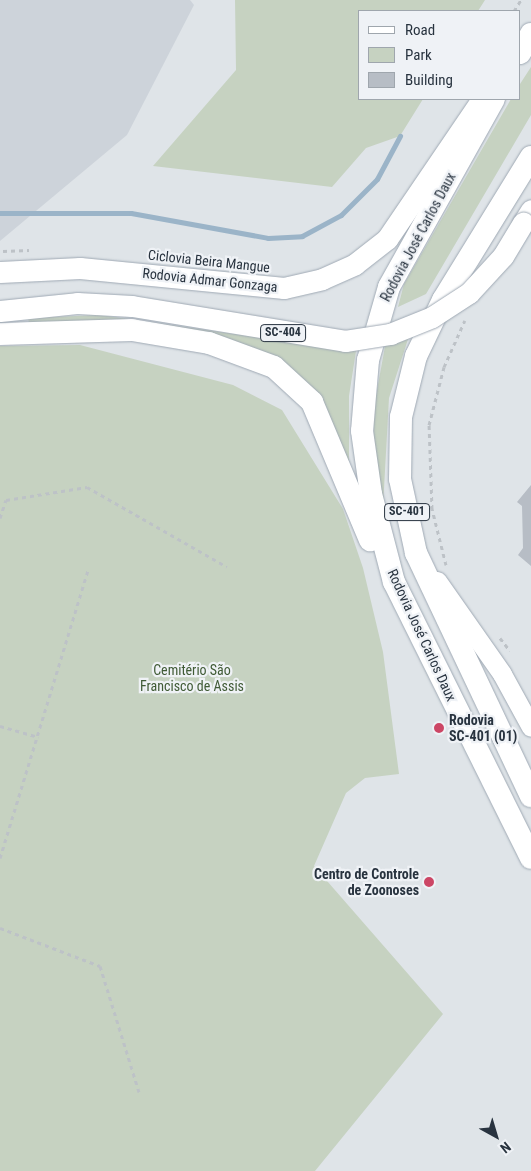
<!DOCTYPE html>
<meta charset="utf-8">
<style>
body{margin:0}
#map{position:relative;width:531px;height:1171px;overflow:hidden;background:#dfe4e8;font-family:"Roboto Condensed",sans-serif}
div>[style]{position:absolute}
.built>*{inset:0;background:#cdd3da}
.green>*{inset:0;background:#c6d2c1}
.stream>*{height:5px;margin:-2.5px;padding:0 2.5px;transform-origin:2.5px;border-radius:2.5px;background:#9bb4c8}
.building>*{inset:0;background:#b7bdc5}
.path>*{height:3px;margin-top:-1.5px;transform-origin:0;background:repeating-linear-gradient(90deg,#bdc2c7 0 4px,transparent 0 8px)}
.roads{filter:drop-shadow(0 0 1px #9fa9b4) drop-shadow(0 0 1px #9fa9b4)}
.secondary>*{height:19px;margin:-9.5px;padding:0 9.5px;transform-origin:9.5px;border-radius:9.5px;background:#fff}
.primary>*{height:21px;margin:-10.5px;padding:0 10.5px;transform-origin:10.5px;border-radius:10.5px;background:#fff}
.trunk>*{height:22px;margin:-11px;padding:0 11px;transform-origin:11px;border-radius:11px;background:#fff}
.bridges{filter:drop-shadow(0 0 1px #9fa9b4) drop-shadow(0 0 1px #9fa9b4)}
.primary-bridge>*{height:21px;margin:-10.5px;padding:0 10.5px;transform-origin:10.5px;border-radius:10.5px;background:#fff}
.dots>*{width:14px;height:14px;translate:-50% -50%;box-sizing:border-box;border:2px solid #eff2f6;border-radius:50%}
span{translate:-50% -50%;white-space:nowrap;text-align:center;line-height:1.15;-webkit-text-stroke:4.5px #eff2f6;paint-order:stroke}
.shield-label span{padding:1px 4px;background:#eff2f6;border:1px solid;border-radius:4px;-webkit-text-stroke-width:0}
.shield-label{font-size:12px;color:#28333f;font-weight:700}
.street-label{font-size:14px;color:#28333f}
.park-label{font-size:14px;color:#405b36}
.poi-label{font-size:14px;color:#28333f;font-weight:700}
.left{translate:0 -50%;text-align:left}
.right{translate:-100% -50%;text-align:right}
.legend{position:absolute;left:358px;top:10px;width:162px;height:90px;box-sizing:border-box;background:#eff2f6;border:1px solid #9fa6ad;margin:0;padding:6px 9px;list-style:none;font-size:15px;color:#28333f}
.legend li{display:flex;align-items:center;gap:10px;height:25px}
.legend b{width:25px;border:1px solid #9fa6ad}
.north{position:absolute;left:471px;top:1111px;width:50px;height:50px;-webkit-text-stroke:4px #eff2f6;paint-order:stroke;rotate:141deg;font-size:14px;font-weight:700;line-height:20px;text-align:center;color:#28333f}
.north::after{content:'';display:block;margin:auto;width:18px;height:22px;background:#28333f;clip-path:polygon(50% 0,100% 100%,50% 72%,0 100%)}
</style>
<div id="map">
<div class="built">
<i style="clip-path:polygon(0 0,190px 0,194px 5px,127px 135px,0 241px)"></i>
</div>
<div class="green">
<i style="clip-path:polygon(235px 0,485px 0,478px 11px,360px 11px,360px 99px,423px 99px,400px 136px,366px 148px,332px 187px,153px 166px,236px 70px)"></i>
<i style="clip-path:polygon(531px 67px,531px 115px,426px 294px,398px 307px,404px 284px,511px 99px,520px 99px,520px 84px)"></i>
<i style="clip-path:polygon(100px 315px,356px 351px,349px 396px,349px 479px,271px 360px,29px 323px,28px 318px)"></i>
<i style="clip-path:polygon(410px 333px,389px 398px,383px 507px,372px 466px,375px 401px,386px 341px)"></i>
<i style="clip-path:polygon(80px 345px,233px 385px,282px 410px,343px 509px,363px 568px,383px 652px,399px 774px,365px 778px,346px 793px,314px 866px,443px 1014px,315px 1171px,0 1171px,0 346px)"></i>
</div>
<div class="stream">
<i style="left:0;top:213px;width:131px"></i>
<i style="left:131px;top:213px;width:139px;rotate:10.3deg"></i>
<i style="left:268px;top:238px;width:34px;rotate:-3deg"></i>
<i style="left:302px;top:236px;width:44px;rotate:-28.3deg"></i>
<i style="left:341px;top:215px;width:51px;rotate:-45deg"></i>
<i style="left:377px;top:179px;width:49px;rotate:-61.9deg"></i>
</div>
<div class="building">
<i style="clip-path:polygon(531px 485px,531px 566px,518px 555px,523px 548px,522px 506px,517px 502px)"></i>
</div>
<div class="path">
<i style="left:514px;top:11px;width:13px;rotate:-58deg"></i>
<i style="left:3px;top:251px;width:26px;rotate:-2deg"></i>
<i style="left:163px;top:255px;width:26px;rotate:7deg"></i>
<i style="left:0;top:518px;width:19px;rotate:-72deg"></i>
<i style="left:6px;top:500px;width:82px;rotate:-9.1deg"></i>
<i style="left:87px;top:487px;width:161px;rotate:29.7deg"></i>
<i style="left:446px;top:565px;width:58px;rotate:-104deg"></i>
<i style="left:432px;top:509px;width:84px;rotate:-92deg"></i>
<i style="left:429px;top:425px;width:60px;rotate:-75.5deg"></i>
<i style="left:444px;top:367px;width:51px;rotate:-65.9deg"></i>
<i style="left:500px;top:638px;width:16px;rotate:52deg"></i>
<i style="left:0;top:726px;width:40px;rotate:16deg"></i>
<i style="left:0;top:858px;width:301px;rotate:-73deg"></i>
<i style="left:0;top:928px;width:107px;rotate:20.8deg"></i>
<i style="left:100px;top:966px;width:132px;rotate:72.8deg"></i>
</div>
<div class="roads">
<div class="secondary">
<i style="left:437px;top:581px;width:113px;rotate:55deg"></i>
<i style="left:502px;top:674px;width:60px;rotate:61.3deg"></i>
</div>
<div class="primary">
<i style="left:523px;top:223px;width:15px;rotate:-58deg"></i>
<i style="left:0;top:272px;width:80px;rotate:-2.9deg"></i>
<i style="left:80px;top:268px;width:205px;rotate:5.6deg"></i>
<i style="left:284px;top:288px;width:39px;rotate:-13deg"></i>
<i style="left:322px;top:279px;width:36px;rotate:-24deg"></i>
<i style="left:355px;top:264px;width:41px;rotate:-38deg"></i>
<i style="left:387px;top:239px;width:169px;rotate:-55.8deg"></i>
</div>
<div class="trunk">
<i style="left:520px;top:53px;width:22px;rotate:-60deg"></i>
<i style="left:494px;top:99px;width:215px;rotate:119.2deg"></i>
<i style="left:389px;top:287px;width:76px;rotate:106deg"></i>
<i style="left:368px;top:360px;width:71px;rotate:94.8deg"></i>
<i style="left:362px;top:431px;width:64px;rotate:81.9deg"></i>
<i style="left:371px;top:494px;width:91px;rotate:75.4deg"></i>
<i style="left:394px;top:582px;width:308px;rotate:63.6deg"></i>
<i style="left:531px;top:157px;width:168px;rotate:121.6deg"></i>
<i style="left:443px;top:300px;width:62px;rotate:115.7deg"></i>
<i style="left:416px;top:356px;width:63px;rotate:103.8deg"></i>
<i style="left:401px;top:417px;width:62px;rotate:90.9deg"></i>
<i style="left:400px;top:479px;width:76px;rotate:77.8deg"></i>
<i style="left:416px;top:553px;width:269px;rotate:64.7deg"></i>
<i style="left:0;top:334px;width:132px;rotate:-1.7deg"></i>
<i style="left:132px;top:330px;width:78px;rotate:9.6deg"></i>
<i style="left:209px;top:343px;width:69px;rotate:20.3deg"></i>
<i style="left:274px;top:367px;width:52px;rotate:42.6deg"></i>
<i style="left:312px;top:402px;width:150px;rotate:67.2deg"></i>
</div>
</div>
<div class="bridges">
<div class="primary-bridge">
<i style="left:0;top:311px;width:77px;rotate:-5.9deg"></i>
<i style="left:77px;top:303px;width:55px;rotate:3.1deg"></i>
<i style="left:132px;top:306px;width:216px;rotate:9.3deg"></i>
<i style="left:345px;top:341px;width:46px;rotate:-8.8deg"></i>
<i style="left:390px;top:334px;width:45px;rotate:-22deg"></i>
<i style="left:432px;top:317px;width:44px;rotate:-33deg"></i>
<i style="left:469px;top:293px;width:50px;rotate:-47.4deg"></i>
<i style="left:503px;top:256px;width:39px;rotate:-59deg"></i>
</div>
</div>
<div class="dots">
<i style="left:439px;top:728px;background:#cc4665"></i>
<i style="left:429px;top:882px;background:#cc4665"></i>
</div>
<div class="shield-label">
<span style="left:283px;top:333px">SC-404</span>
<span style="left:407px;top:512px">SC-401</span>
</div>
<div class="street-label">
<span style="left:418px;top:237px;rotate:-62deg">Rodovia José Carlos Daux</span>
<span style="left:209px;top:261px;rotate:6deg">Ciclovia Beira Mangue</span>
<span style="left:210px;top:280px;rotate:6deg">Rodovia Admar Gonzaga</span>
<span style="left:422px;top:635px;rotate:65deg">Rodovia José Carlos Daux</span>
</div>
<div class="park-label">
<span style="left:192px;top:678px">Cemitério São<br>Francisco de Assis</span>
</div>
<div class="poi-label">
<span class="left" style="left:449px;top:728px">Rodovia<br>SC-401 (01)</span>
<span class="right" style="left:419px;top:882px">Centro de Controle<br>de Zoonoses</span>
</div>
<ul class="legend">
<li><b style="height:6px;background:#fff"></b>Road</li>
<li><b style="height:14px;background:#c6d2c1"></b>Park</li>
<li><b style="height:14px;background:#b7bdc5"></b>Building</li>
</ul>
<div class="north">N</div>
</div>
